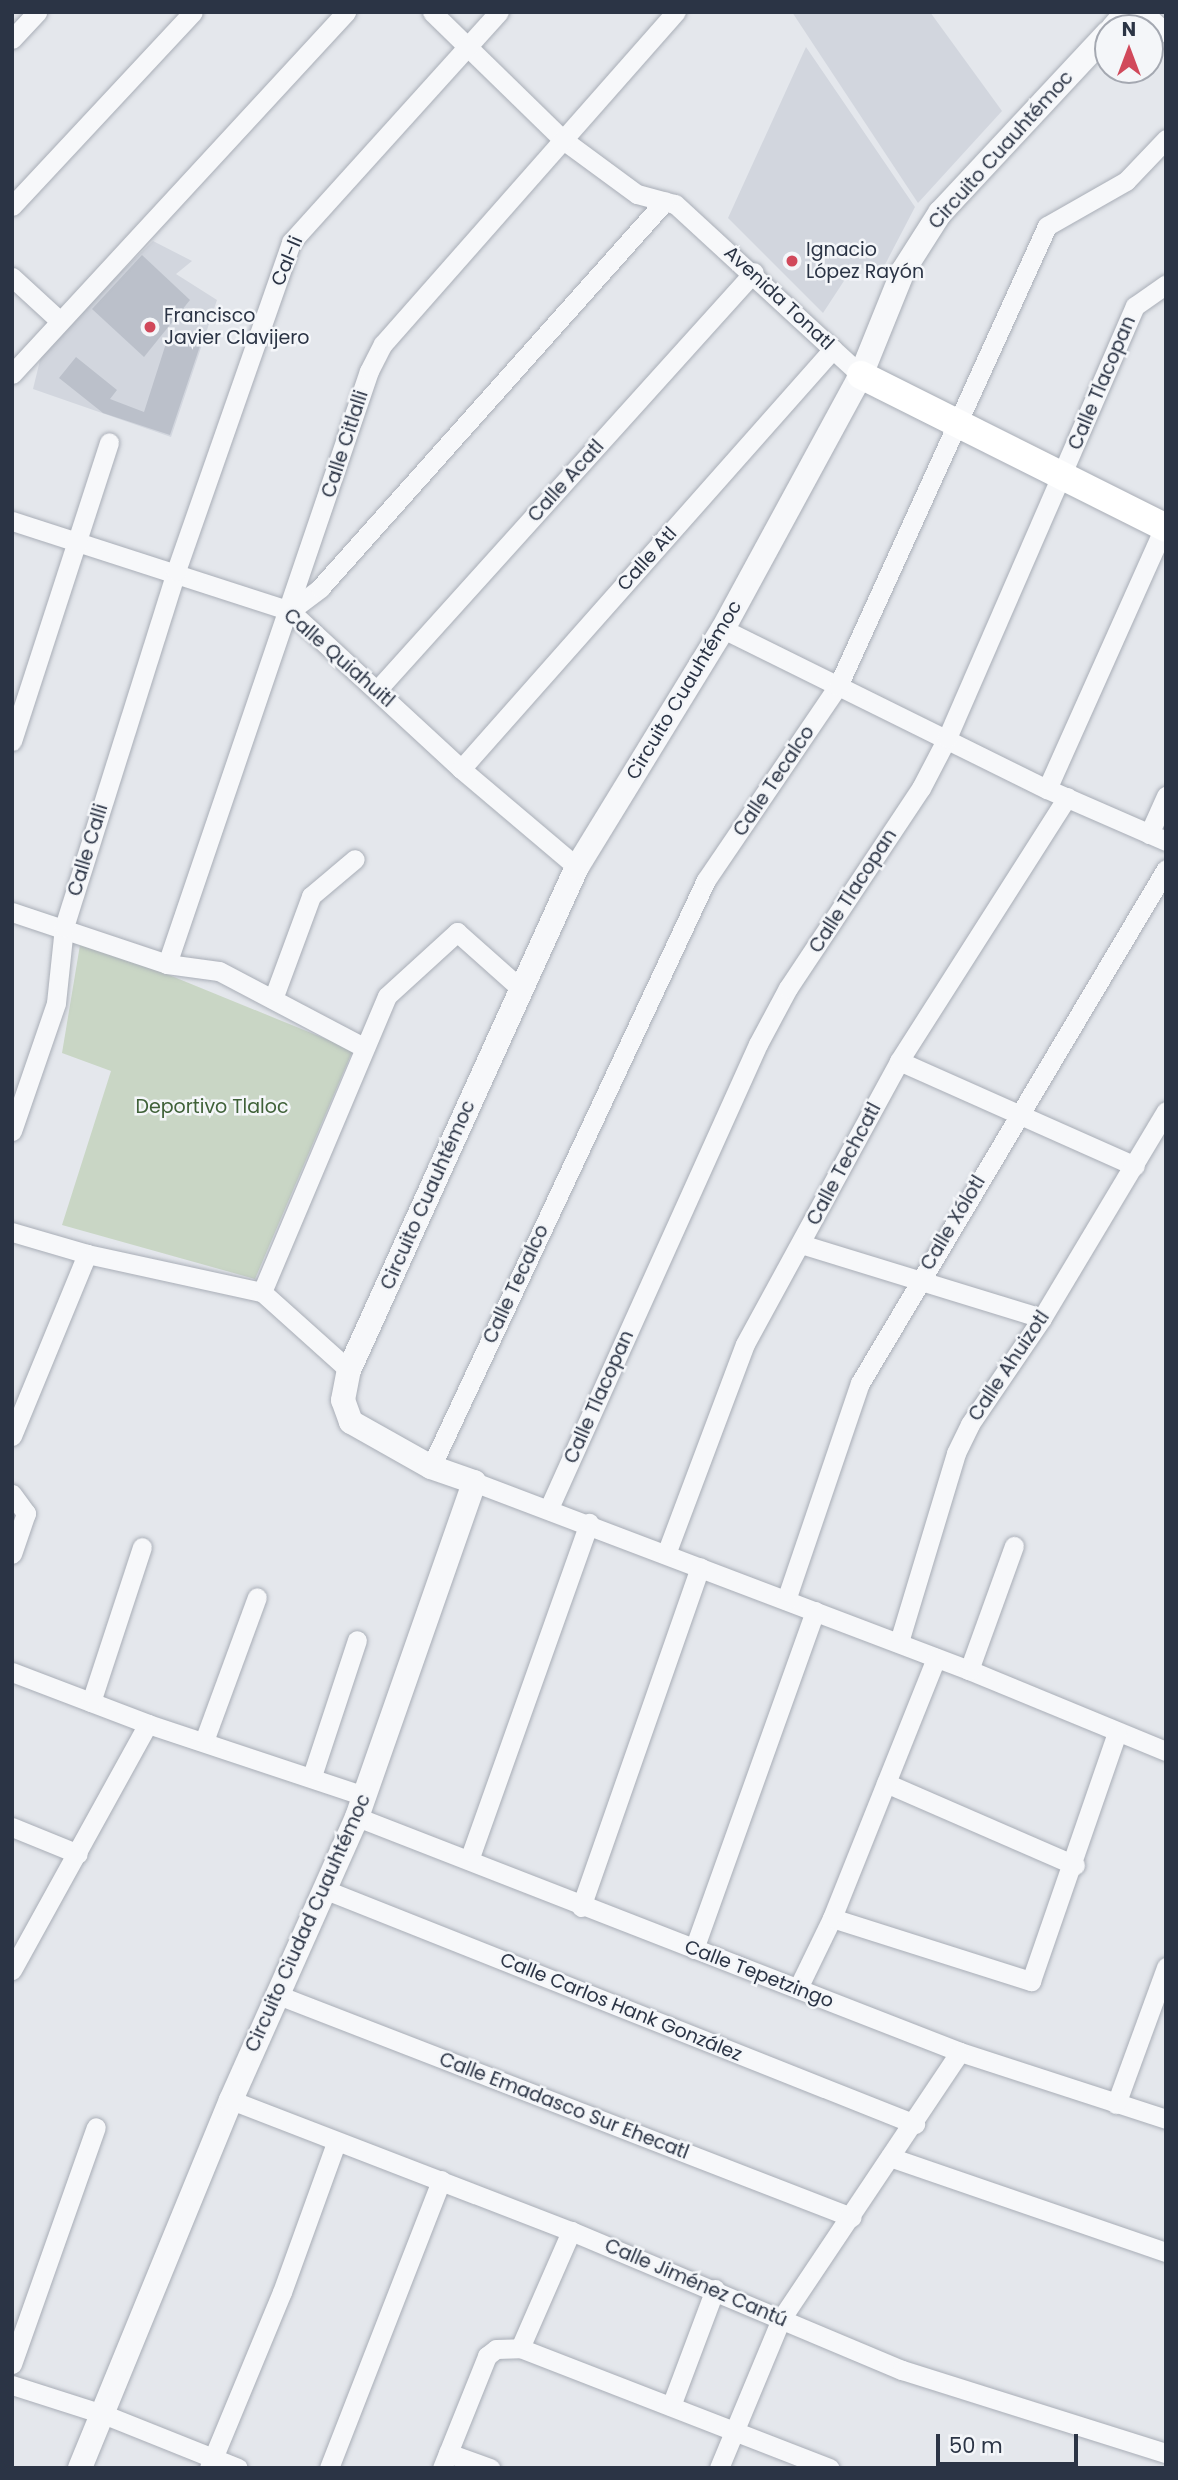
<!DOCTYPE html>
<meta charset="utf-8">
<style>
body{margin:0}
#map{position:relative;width:1178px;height:2480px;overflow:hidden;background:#e4e7ec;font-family:Poppins,sans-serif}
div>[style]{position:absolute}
.built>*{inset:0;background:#d2d6de}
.green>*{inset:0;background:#c9d6c5}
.building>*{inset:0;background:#bbc0ca}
.roads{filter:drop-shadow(0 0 2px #a9aeb7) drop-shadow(0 0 2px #a9aeb7)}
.minor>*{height:19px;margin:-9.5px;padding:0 9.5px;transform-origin:9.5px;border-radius:9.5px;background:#f7f8fa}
.tertiary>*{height:24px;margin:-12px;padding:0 12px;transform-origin:12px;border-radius:12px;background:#f7f8fa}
.secondary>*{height:28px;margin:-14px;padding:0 14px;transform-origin:14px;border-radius:14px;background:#fff}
.dots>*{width:19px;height:19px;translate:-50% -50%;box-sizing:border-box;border:4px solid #f4f6f9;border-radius:50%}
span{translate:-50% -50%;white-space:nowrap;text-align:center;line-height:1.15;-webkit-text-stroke:5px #f4f6f9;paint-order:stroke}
.street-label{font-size:19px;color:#2b3445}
.poi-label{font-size:19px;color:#2b3445}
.left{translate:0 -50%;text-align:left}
.park-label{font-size:19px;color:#3f6138}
.frame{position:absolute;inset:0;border:14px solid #2b3445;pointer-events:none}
.north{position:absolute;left:1094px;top:14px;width:70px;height:70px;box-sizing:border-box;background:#f4f6f9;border:2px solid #a4a8b1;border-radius:50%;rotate:0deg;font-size:19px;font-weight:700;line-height:28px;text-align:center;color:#2b3445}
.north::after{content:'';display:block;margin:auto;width:24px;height:32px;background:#d1495b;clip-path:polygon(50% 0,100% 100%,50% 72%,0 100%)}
.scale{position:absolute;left:936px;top:2434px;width:142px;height:32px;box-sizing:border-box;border:4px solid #2b3445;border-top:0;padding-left:9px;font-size:21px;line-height:24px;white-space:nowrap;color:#2b3445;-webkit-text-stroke:5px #f4f6f9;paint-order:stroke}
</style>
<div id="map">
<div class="built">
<i style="clip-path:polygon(792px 12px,930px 12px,1002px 111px,918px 203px)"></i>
<i style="clip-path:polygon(806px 47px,915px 207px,878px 278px,855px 264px,823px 313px,728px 218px)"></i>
<i style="clip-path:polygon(153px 241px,192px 261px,176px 274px,217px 300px,171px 437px,33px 389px,43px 348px)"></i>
</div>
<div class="green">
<i style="clip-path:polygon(81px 939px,353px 1050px,255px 1279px,62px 1225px,111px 1071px,62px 1053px)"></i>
</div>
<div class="building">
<i style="clip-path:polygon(142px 255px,190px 300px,144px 357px,92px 309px)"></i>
<i style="clip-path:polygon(169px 334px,201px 343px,170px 435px,103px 413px,59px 378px,76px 357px,117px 390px,110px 399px,144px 412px)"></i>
</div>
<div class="roads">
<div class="minor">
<i style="left:432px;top:12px;width:182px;rotate:44.3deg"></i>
<i style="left:562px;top:139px;width:93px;rotate:36.3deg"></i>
<i style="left:637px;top:194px;width:39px;rotate:15deg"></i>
<i style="left:675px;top:204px;width:253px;rotate:42.6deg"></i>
<i style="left:1143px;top:12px;width:31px;rotate:42deg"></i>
<i style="left:12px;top:39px;width:37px;rotate:-47deg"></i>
<i style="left:12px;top:206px;width:265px;rotate:-47deg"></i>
<i style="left:12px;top:277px;width:65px;rotate:42.5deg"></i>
<i style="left:12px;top:374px;width:493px;rotate:-47.3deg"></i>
<i style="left:12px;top:521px;width:292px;rotate:17.9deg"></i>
<i style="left:290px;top:611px;width:233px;rotate:42.7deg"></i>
<i style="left:461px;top:769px;width:152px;rotate:40.2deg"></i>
<i style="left:290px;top:611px;width:38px;rotate:-37deg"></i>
<i style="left:320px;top:588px;width:518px;rotate:-48.28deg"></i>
<i style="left:723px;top:629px;width:361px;rotate:26.3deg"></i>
<i style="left:1047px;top:789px;width:130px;rotate:23.6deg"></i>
<i style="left:378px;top:689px;width:561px;rotate:-47.96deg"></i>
<i style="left:12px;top:741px;width:314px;rotate:-72deg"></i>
<i style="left:461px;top:769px;width:561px;rotate:-48.47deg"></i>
<i style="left:1047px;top:789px;width:291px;rotate:-65.9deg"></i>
<i style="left:1149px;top:834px;width:42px;rotate:-65.9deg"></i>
<i style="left:12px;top:912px;width:163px;rotate:18.5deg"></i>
<i style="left:167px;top:964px;width:52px;rotate:7.7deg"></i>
<i style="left:219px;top:971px;width:163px;rotate:27.8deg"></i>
<i style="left:167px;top:964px;width:626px;rotate:-71.19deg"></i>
<i style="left:369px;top:371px;width:30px;rotate:-63deg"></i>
<i style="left:383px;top:344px;width:443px;rotate:-48.6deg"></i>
<i style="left:273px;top:999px;width:110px;rotate:-69.7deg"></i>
<i style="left:311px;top:896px;width:57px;rotate:-40.1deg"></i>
<i style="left:899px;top:1061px;width:258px;rotate:24deg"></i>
<i style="left:12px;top:1131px;width:135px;rotate:-71deg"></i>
<i style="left:56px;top:1003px;width:76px;rotate:-84deg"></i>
<i style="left:64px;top:927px;width:373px;rotate:-72.5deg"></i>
<i style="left:176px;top:571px;width:349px;rotate:-70.7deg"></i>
<i style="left:291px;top:242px;width:310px;rotate:-47.9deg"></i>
<i style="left:12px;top:1232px;width:78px;rotate:16.3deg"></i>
<i style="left:87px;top:1254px;width:179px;rotate:12.3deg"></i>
<i style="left:262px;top:1292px;width:117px;rotate:41.9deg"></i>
<i style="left:801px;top:1244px;width:252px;rotate:17.1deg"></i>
<i style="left:262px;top:1292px;width:321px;rotate:-67.1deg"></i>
<i style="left:387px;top:996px;width:95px;rotate:-42.4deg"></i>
<i style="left:457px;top:932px;width:86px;rotate:41.7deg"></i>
<i style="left:12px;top:1436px;width:197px;rotate:-67.6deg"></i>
<i style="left:431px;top:1467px;width:648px;rotate:-64.9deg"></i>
<i style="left:706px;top:880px;width:235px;rotate:-55.8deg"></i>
<i style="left:838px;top:686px;width:505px;rotate:-65.57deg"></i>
<i style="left:1047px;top:226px;width:91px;rotate:-29.7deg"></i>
<i style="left:1126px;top:181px;width:58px;rotate:-46.4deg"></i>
<i style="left:474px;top:1482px;width:529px;rotate:20.8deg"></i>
<i style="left:969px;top:1670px;width:213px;rotate:22.4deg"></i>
<i style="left:12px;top:1494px;width:24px;rotate:54deg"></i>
<i style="left:26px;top:1513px;width:43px;rotate:108.9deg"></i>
<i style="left:549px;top:1508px;width:509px;rotate:-65.75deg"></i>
<i style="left:758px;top:1044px;width:64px;rotate:-61.8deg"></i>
<i style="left:788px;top:988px;width:240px;rotate:-56.4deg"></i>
<i style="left:921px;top:788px;width:56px;rotate:-62.5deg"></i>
<i style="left:947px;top:738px;width:471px;rotate:-66.5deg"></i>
<i style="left:1135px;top:306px;width:38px;rotate:-35deg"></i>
<i style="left:666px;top:1554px;width:224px;rotate:-69.4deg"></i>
<i style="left:745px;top:1344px;width:322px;rotate:-61.4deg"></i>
<i style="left:899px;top:1061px;width:313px;rotate:-57.5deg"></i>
<i style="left:786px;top:1600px;width:229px;rotate:-71.2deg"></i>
<i style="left:860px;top:1383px;width:598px;rotate:-59.23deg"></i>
<i style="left:899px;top:1642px;width:197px;rotate:-73.2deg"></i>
<i style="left:956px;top:1453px;width:32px;rotate:-64deg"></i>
<i style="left:970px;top:1424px;width:128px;rotate:-55.8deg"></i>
<i style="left:1042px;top:1318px;width:241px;rotate:-59.1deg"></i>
<i style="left:969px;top:1670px;width:132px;rotate:-70.1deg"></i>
<i style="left:12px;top:1672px;width:146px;rotate:20.9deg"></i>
<i style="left:148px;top:1724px;width:228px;rotate:18.4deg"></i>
<i style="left:91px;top:1702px;width:163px;rotate:-71.8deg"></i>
<i style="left:204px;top:1741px;width:153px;rotate:-69.8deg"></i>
<i style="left:312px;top:1776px;width:143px;rotate:-71.7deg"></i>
<i style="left:886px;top:1783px;width:206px;rotate:23.5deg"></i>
<i style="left:357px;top:1817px;width:647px;rotate:21.29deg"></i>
<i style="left:960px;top:2052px;width:217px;rotate:18deg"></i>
<i style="left:12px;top:1827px;width:71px;rotate:22.2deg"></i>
<i style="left:469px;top:1860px;width:358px;rotate:-70.4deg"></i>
<i style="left:326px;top:1890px;width:634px;rotate:21.67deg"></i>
<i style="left:581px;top:1907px;width:360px;rotate:-70.7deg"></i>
<i style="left:832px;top:1918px;width:209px;rotate:17.6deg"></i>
<i style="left:1031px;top:1981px;width:262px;rotate:-70.9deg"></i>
<i style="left:694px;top:1949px;width:359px;rotate:-70.3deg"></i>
<i style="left:12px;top:1970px;width:281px;rotate:-61.1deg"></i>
<i style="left:798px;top:1988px;width:78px;rotate:-64.1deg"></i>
<i style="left:832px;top:1918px;width:280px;rotate:-68.2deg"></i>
<i style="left:278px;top:1995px;width:615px;rotate:21.18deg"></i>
<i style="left:231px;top:2100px;width:364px;rotate:21.1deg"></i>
<i style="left:571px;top:2231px;width:359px;rotate:22.8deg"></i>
<i style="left:902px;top:2370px;width:277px;rotate:17.5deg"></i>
<i style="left:1116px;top:2104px;width:146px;rotate:-69.9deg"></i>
<i style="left:890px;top:2157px;width:292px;rotate:19deg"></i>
<i style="left:520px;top:2348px;width:128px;rotate:-66.4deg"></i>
<i style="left:12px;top:2364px;width:251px;rotate:-70.5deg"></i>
<i style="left:12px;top:2385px;width:96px;rotate:17.7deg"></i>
<i style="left:103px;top:2414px;width:145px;rotate:21.8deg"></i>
<i style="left:671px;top:2406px;width:125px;rotate:-69.4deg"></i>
<i style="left:448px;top:2453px;width:45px;rotate:19.7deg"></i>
<i style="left:209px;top:2468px;width:191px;rotate:-67.5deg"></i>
<i style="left:282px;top:2292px;width:158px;rotate:-70.1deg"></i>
<i style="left:329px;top:2468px;width:309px;rotate:-68.7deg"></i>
<i style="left:442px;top:2468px;width:121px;rotate:-68.1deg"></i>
<i style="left:487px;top:2356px;width:11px;rotate:-38deg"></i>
<i style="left:496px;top:2349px;width:24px;rotate:-2deg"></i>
<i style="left:520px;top:2348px;width:332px;rotate:21.2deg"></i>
<i style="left:719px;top:2468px;width:161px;rotate:-67.4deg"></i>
<i style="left:781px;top:2319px;width:321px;rotate:-56.2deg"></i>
</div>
<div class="tertiary">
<i style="left:1113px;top:28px;width:21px;rotate:-49deg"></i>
<i style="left:80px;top:2468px;width:398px;rotate:-67.7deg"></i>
<i style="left:231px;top:2100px;width:310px;rotate:-66deg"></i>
<i style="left:357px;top:1817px;width:355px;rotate:-70.7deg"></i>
<i style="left:474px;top:1482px;width:46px;rotate:-160.8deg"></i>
<i style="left:431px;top:1467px;width:92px;rotate:-150.6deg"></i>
<i style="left:351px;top:1422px;width:23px;rotate:-110deg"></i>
<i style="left:343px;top:1400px;width:31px;rotate:-79deg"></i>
<i style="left:349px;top:1370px;width:552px;rotate:-65.62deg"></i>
<i style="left:577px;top:867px;width:279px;rotate:-58.5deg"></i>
<i style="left:723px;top:629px;width:289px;rotate:-61.5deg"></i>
<i style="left:861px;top:375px;width:112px;rotate:-68deg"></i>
<i style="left:903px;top:271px;width:69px;rotate:-57.5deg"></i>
<i style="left:940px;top:213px;width:246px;rotate:-47deg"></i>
</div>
<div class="secondary">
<i style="left:861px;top:375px;width:341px;rotate:26.6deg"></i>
</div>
</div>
<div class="dots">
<i style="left:792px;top:261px;background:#d1495b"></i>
<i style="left:150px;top:327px;background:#d1495b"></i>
</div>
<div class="street-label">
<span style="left:1001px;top:150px;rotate:-48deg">Circuito Cuauhtémoc</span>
<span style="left:287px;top:261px;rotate:-67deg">Cal-li</span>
<span style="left:779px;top:298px;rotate:43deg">Avenida Tonatl</span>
<span style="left:1102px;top:383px;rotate:-67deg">Calle Tlacopan</span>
<span style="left:345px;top:444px;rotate:-72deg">Calle Citlalli</span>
<span style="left:566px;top:481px;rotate:-48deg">Calle Acatl</span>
<span style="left:647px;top:559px;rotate:-48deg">Calle Atl</span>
<span style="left:339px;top:658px;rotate:41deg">Calle Quiahuitl</span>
<span style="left:684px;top:690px;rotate:-59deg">Circuito Cuauhtémoc</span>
<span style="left:774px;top:781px;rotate:-56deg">Calle Tecalco</span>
<span style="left:88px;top:850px;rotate:-73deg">Calle Calli</span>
<span style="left:853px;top:891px;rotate:-57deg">Calle Tlacopan</span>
<span style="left:844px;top:1164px;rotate:-62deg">Calle Techcatl</span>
<span style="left:428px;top:1195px;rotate:-66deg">Circuito Cuauhtémoc</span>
<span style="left:953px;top:1223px;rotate:-59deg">Calle Xólotl</span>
<span style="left:516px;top:1284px;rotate:-65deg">Calle Tecalco</span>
<span style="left:1009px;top:1366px;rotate:-56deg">Calle Ahuizotl</span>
<span style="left:599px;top:1397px;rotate:-66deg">Calle Tlacopan</span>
<span style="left:308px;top:1923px;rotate:-66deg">Circuito Ciudad Cuauhtémoc</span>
<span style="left:759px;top:1974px;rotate:21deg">Calle Tepetzingo</span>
<span style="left:621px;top:2007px;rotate:22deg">Calle Carlos Hank González</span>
<span style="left:564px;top:2106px;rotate:21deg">Calle Emadasco Sur Ehecatl</span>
<span style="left:696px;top:2283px;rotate:23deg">Calle Jiménez Cantú</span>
</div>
<div class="poi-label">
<span class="left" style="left:806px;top:261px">Ignacio<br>López Rayón</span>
<span class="left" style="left:164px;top:327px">Francisco<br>Javier Clavijero</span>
</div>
<div class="park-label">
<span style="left:212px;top:1107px">Deportivo Tlaloc</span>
</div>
<div class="frame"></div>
<div class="north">N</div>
<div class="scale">50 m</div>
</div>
